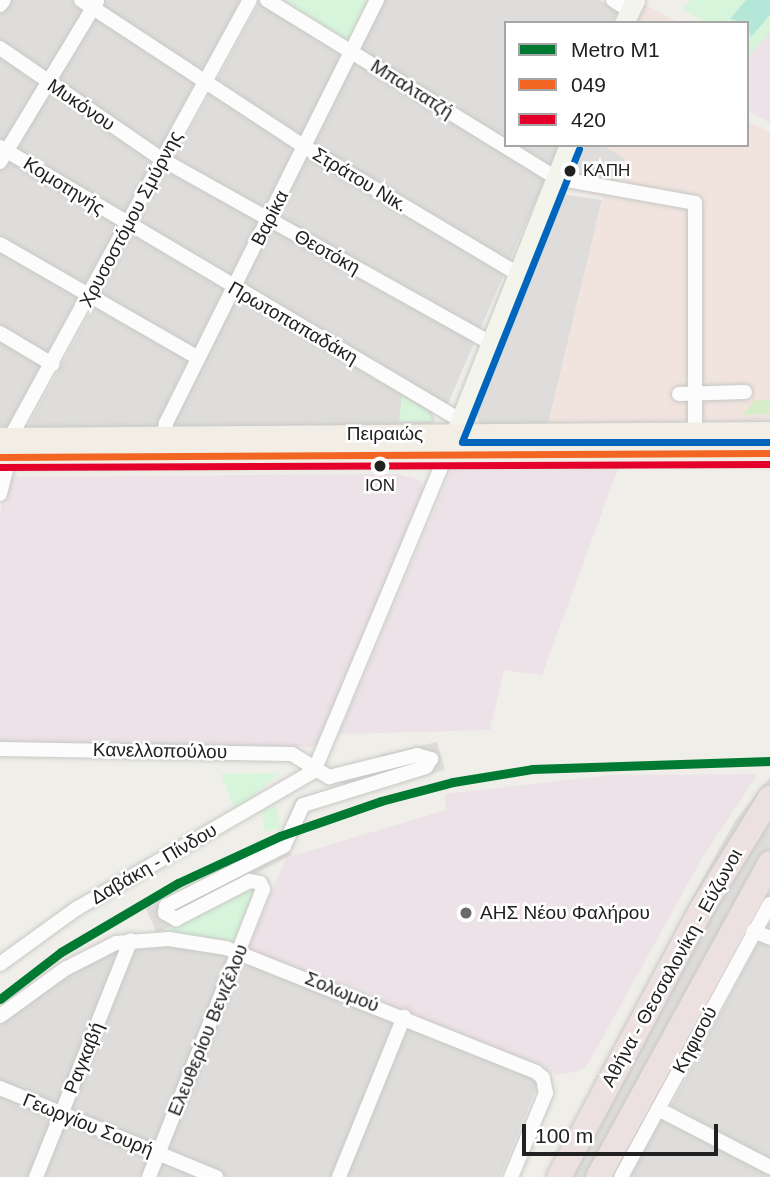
<!DOCTYPE html>
<meta charset="utf-8">
<style>
body{margin:0}
#map{position:relative;width:770px;height:1177px;overflow:hidden;background:#efeee9;font-family:Helvetica,sans-serif}
div>[style]{position:absolute}
.residential>*{inset:0;background:#dedddb}
.commercial>*{inset:0;background:#f1e4df}
.industrial>*{inset:0;background:#ece2e7}
.grass>*{inset:0;background:#d7edc7}
.park>*{inset:0;background:#d7f5db}
.pitch>*{inset:0;background:#b4e7d8}
.pier>*{inset:0;background:#dedddc}
.roads{filter:drop-shadow(0 0 2px #c8c8c5) drop-shadow(0 0 2px #c8c8c5)}
.street>*{height:14px;margin:-7px;padding:0 7px;transform-origin:7px;border-radius:7px;background:#fdfcfc}
.secondary>*{height:19px;margin:-9.5px;padding:0 9.5px;transform-origin:9.5px;border-radius:9.5px;background:#f3f5ec}
.primary>*{height:21px;margin:-10.5px;padding:0 10.5px;transform-origin:10.5px;border-radius:10.5px;background:#f2eee6}
.highway>*{height:24px;margin:-12px;padding:0 12px;transform-origin:12px;border-radius:12px;background:#ece0e0}
.bus-1>*{height:7px;margin:-3.5px;padding:0 3.5px;transform-origin:3.5px;border-radius:3.5px;background:#f26522}
.bus-2>*{height:7px;margin:-3.5px;padding:0 3.5px;transform-origin:3.5px;border-radius:3.5px;background:#e4002b}
.bus-3>*{height:7px;margin:-3.5px;padding:0 3.5px;transform-origin:3.5px;border-radius:3.5px;background:#0065bd}
.metro-1>*{height:9px;margin:-4.5px;padding:0 4.5px;transform-origin:4.5px;border-radius:4.5px;background:#007a33}
.dots>*{width:19px;height:19px;translate:-50% -50%;box-sizing:border-box;border:4px solid #fff;border-radius:50%}
span{translate:-50% -50%;white-space:nowrap;text-align:center;line-height:1.15;-webkit-text-stroke:5px #fff;paint-order:stroke}
.bus-label{font-size:17px;color:#212121}
.left{translate:0 -50%;text-align:left}
.street-label{font-size:19px;color:#212121}
.poi-label{font-size:19px;color:#212121}
.legend{position:absolute;left:504px;top:21px;width:245px;height:126px;box-sizing:border-box;background:#fff;border:2px solid #a6a6a6;margin:0;padding:9px 12px;list-style:none;font-size:21px;color:#212121}
.legend li{display:flex;align-items:center;gap:14px;height:35px}
.legend b{width:35px;border:2px solid #a6a6a6}
.scale{position:absolute;left:522px;top:1124px;width:196px;height:32px;box-sizing:border-box;border:4px solid #212121;border-top:0;padding-left:9px;font-size:21px;line-height:24px;white-space:nowrap;color:#212121;-webkit-text-stroke:5px #fff;paint-order:stroke}
</style>
<div id="map">
<div class="residential">
<i style="clip-path:polygon(0 0,241px 0,8px 426px,0 426px)"></i>
<i style="clip-path:polygon(384px 0,599px 0,618px 11px,612px 23px,506px 23px,506px 142px,358px 50px)"></i>
<i style="clip-path:polygon(260px 1px,345px 53px,157px 430px,27px 428px)"></i>
<i style="clip-path:polygon(353px 61px,545px 179px,447px 406px,239px 287px)"></i>
<i style="clip-path:polygon(511px 145px,559px 145px,549px 169px)"></i>
<i style="clip-path:polygon(582px 145px,603px 145px,625px 159px,616px 184px,570px 175px)"></i>
<i style="clip-path:polygon(561px 194px,602px 200px,548px 425px,480px 424px,474px 407px)"></i>
<i style="clip-path:polygon(237px 298px,431px 411px,435px 421px,427px 426px,350px 424px,332px 430px,181px 429px,174px 422px)"></i>
<i style="clip-path:polygon(770px 921px,770px 1159px,671px 1106px)"></i>
<i style="clip-path:polygon(158px 944px,227px 954px,536px 1079px,538px 1084px,500px 1177px,0 1177px,0 1025px,65px 977px,114px 948px)"></i>
<i style="clip-path:polygon(661px 1119px,770px 1173px,770px 1177px,630px 1177px)"></i>
</div>
<div class="commercial">
<i style="clip-path:polygon(643px 4px,680px 23px,635px 23px)"></i>
<i style="clip-path:polygon(747px 121px,770px 133px,770px 423px,548px 425px,603px 196px,565px 190px,570px 175px,616px 184px,625px 159px,603px 145px,747px 145px)"></i>
</div>
<div class="industrial">
<i style="clip-path:polygon(770px 32px,770px 123px,747px 110px,747px 54px)"></i>
<i style="clip-path:polygon(621px 460px,542px 675px,504px 670px,490px 730px,339px 734px,455px 462px)"></i>
<i style="clip-path:polygon(398px 474px,420px 480px,426px 492px,325px 741px,311px 747px,0 744px,0 516px,8px 477px)"></i>
<i style="clip-path:polygon(758px 774px,702px 858px,593px 1055px,584px 1068px,573px 1072px,558px 1075px,247px 950px,286px 858px,446px 810px,445px 794px,611px 775px)"></i>
</div>
<div class="grass">
<i style="clip-path:polygon(755px 400px,770px 400px,770px 414px,742px 415px)"></i>
</div>
<div class="park">
<i style="clip-path:polygon(283px 0,369px 0,348px 41px)"></i>
<i style="clip-path:polygon(691px 0,770px 0,770px 32px,749px 56px,747px 23px,707px 23px,683px 9px)"></i>
<i style="clip-path:polygon(402px 396px,428px 412px,432px 421px,399px 421px)"></i>
<i style="clip-path:polygon(280px 773px,235px 810px,221px 774px)"></i>
<i style="clip-path:polygon(277px 806px,280px 828px,265px 832px,262px 810px)"></i>
<i style="clip-path:polygon(249px 887px,257px 889px,234px 944px,159px 934px)"></i>
</div>
<div class="pitch">
<i style="clip-path:polygon(746px 0,770px 0,770px 15px,751px 37px,747px 23px,730px 19px)"></i>
</div>
<div class="pier">
<i style="clip-path:polygon(437px 742px,445px 770px,306px 809px,289px 850px,292px 855px,245px 879px,249px 887px,157px 933px,145px 907px,279px 841px,296px 798px,342px 786px,340px 770px,381px 760px,380px 755px)"></i>
<i style="clip-path:polygon(770px 777px,770px 885px,612px 1177px,546px 1177px,708px 869px,735px 821px)"></i>
</div>
<div class="roads">
<div class="street">
<i style="left:81px;top:0;width:268px;rotate:33.3deg"></i>
<i style="left:305px;top:147px;width:248px;rotate:30.8deg"></i>
<i style="left:267px;top:0;width:339px;rotate:31.6deg"></i>
<i style="left:556px;top:178px;width:141px;rotate:10.2deg"></i>
<i style="left:695px;top:203px;width:229px;rotate:90deg"></i>
<i style="left:613px;top:0;width:19px;rotate:32deg"></i>
<i style="left:0;top:5px;width:6px;rotate:-51deg"></i>
<i style="left:0;top:48px;width:198px;rotate:34.5deg"></i>
<i style="left:163px;top:160px;width:375px;rotate:29.2deg"></i>
<i style="left:0;top:147px;width:535px;rotate:30.69deg"></i>
<i style="left:0;top:162px;width:188px;rotate:-58.9deg"></i>
<i style="left:0;top:244px;width:228px;rotate:29.9deg"></i>
<i style="left:0;top:333px;width:61px;rotate:30.8deg"></i>
<i style="left:679px;top:394px;width:66px;rotate:-1.7deg"></i>
<i style="left:164px;top:437px;width:14px;rotate:-82deg"></i>
<i style="left:166px;top:423px;width:473px;rotate:-63.5deg"></i>
<i style="left:10px;top:438px;width:499px;rotate:-61.3deg"></i>
<i style="left:0;top:494px;width:38px;rotate:-76deg"></i>
<i style="left:0;top:749px;width:292px;rotate:1deg"></i>
<i style="left:292px;top:754px;width:44px;rotate:31.9deg"></i>
<i style="left:329px;top:777px;width:91px;rotate:-14deg"></i>
<i style="left:417px;top:755px;width:15px;rotate:16deg"></i>
<i style="left:431px;top:759px;width:9px;rotate:122deg"></i>
<i style="left:426px;top:767px;width:129px;rotate:162.8deg"></i>
<i style="left:303px;top:805px;width:45px;rotate:114.9deg"></i>
<i style="left:284px;top:846px;width:132px;rotate:153deg"></i>
<i style="left:166px;top:906px;width:7px;rotate:98deg"></i>
<i style="left:165px;top:913px;width:13px;rotate:29deg"></i>
<i style="left:176px;top:919px;width:83px;rotate:-27.2deg"></i>
<i style="left:250px;top:881px;width:10px;rotate:11deg"></i>
<i style="left:260px;top:883px;width:7px;rotate:63deg"></i>
<i style="left:263px;top:889px;width:310px;rotate:111.6deg"></i>
<i style="left:314px;top:771px;width:345px;rotate:-67.3deg"></i>
<i style="left:753px;top:931px;width:18px;rotate:22deg"></i>
<i style="left:0;top:964px;width:94px;rotate:-35.9deg"></i>
<i style="left:76px;top:909px;width:275px;rotate:-30.1deg"></i>
<i style="left:0;top:1016px;width:80px;rotate:-35.9deg"></i>
<i style="left:65px;top:969px;width:57px;rotate:-27deg"></i>
<i style="left:116px;top:943px;width:53px;rotate:-4.3deg"></i>
<i style="left:169px;top:939px;width:58px;rotate:9deg"></i>
<i style="left:226px;top:948px;width:334px;rotate:21.8deg"></i>
<i style="left:536px;top:1072px;width:9px;rotate:41deg"></i>
<i style="left:543px;top:1078px;width:15px;rotate:79deg"></i>
<i style="left:546px;top:1093px;width:91px;rotate:112.6deg"></i>
<i style="left:0;top:1088px;width:234px;rotate:22.4deg"></i>
<i style="left:658px;top:1109px;width:126px;rotate:27.4deg"></i>
<i style="left:36px;top:1177px;width:255px;rotate:-68.2deg"></i>
<i style="left:339px;top:1177px;width:173px;rotate:-67.9deg"></i>
<i style="left:621px;top:1177px;width:311px;rotate:-61.4deg"></i>
</div>
<div class="secondary">
<i style="left:624px;top:23px;width:25px;rotate:-64deg"></i>
<i style="left:449px;top:449px;width:327px;rotate:-68.5deg"></i>
</div>
<div class="primary">
<i style="left:0;top:438px;width:770px;rotate:-0.45deg"></i>
<i style="left:0;top:457px;width:770px;rotate:-0.3deg"></i>
</div>
<div class="highway">
<i style="left:559px;top:1177px;width:302px;rotate:-62deg"></i>
<i style="left:701px;top:910px;width:132px;rotate:-58.4deg"></i>
<i style="left:598px;top:1177px;width:358px;rotate:-61.3deg"></i>
</div>
</div>
<div class="bus-1">
<i style="left:0;top:457px;width:770px;rotate:-0.3deg"></i>
</div>
<div class="bus-2">
<i style="left:0;top:467px;width:770px;rotate:-0.22deg"></i>
</div>
<div class="bus-3">
<i style="left:579px;top:149px;width:315px;rotate:111.8deg"></i>
<i style="left:462px;top:442px;width:308px"></i>
</div>
<div class="metro-1">
<i style="left:0;top:999px;width:77px;rotate:-37.6deg"></i>
<i style="left:61px;top:952px;width:136px;rotate:-30.5deg"></i>
<i style="left:178px;top:883px;width:112px;rotate:-24.7deg"></i>
<i style="left:280px;top:836px;width:107px;rotate:-19.1deg"></i>
<i style="left:381px;top:801px;width:74px;rotate:-14.8deg"></i>
<i style="left:453px;top:782px;width:80px;rotate:-9.3deg"></i>
<i style="left:532px;top:769px;width:238px;rotate:-1.9deg"></i>
</div>
<div class="dots">
<i style="left:570px;top:171px;background:#212121"></i>
<i style="left:380px;top:466px;background:#212121"></i>
<i style="left:466px;top:913px;background:#696967"></i>
</div>
<div class="bus-label">
<span class="left" style="left:583px;top:171px">ΚΑΠΗ</span>
<span style="left:380px;top:486px">ΙΟΝ</span>
</div>
<div class="street-label">
<span style="left:412px;top:89px;rotate:32deg">Μπαλτατζή</span>
<span style="left:81px;top:105px;rotate:34deg">Μυκόνου</span>
<span style="left:360px;top:180px;rotate:31deg">Στράτου Νικ.</span>
<span style="left:64px;top:186px;rotate:32deg">Κομοτηνής</span>
<span style="left:270px;top:218px;rotate:-63deg">Βαρίκα</span>
<span style="left:131px;top:219px;rotate:-62deg">Χρυσοστόμου Σμύρνης</span>
<span style="left:327px;top:252px;rotate:29deg">Θεοτόκη</span>
<span style="left:293px;top:323px;rotate:30deg">Πρωτοπαπαδάκη</span>
<span style="left:385px;top:434px">Πειραιώς</span>
<span style="left:160px;top:751px;rotate:1deg">Κανελλοπούλου</span>
<span style="left:154px;top:864px;rotate:-30deg">Δαβάκη - Πίνδου</span>
<span style="left:672px;top:968px;rotate:-61deg">Αθήνα - Θεσσαλονίκη - Εύζωνοι</span>
<span style="left:342px;top:992px;rotate:22deg">Σολωμού</span>
<span style="left:208px;top:1030px;rotate:-68deg">Ελευθερίου Βενιζέλου</span>
<span style="left:695px;top:1040px;rotate:-62deg">Κηφισού</span>
<span style="left:84px;top:1058px;rotate:-68deg">Ραγκαβή</span>
<span style="left:88px;top:1125px;rotate:22deg">Γεωργίου Σουρή</span>
</div>
<div class="poi-label">
<span class="left" style="left:480px;top:913px">ΑΗΣ Νέου Φαλήρου</span>
</div>
<ul class="legend">
<li><b style="height:9px;background:#007a33"></b>Metro Μ1</li>
<li><b style="height:9px;background:#f26522"></b>049</li>
<li><b style="height:9px;background:#e4002b"></b>420</li>
</ul>
<div class="scale">100 m</div>
</div>
